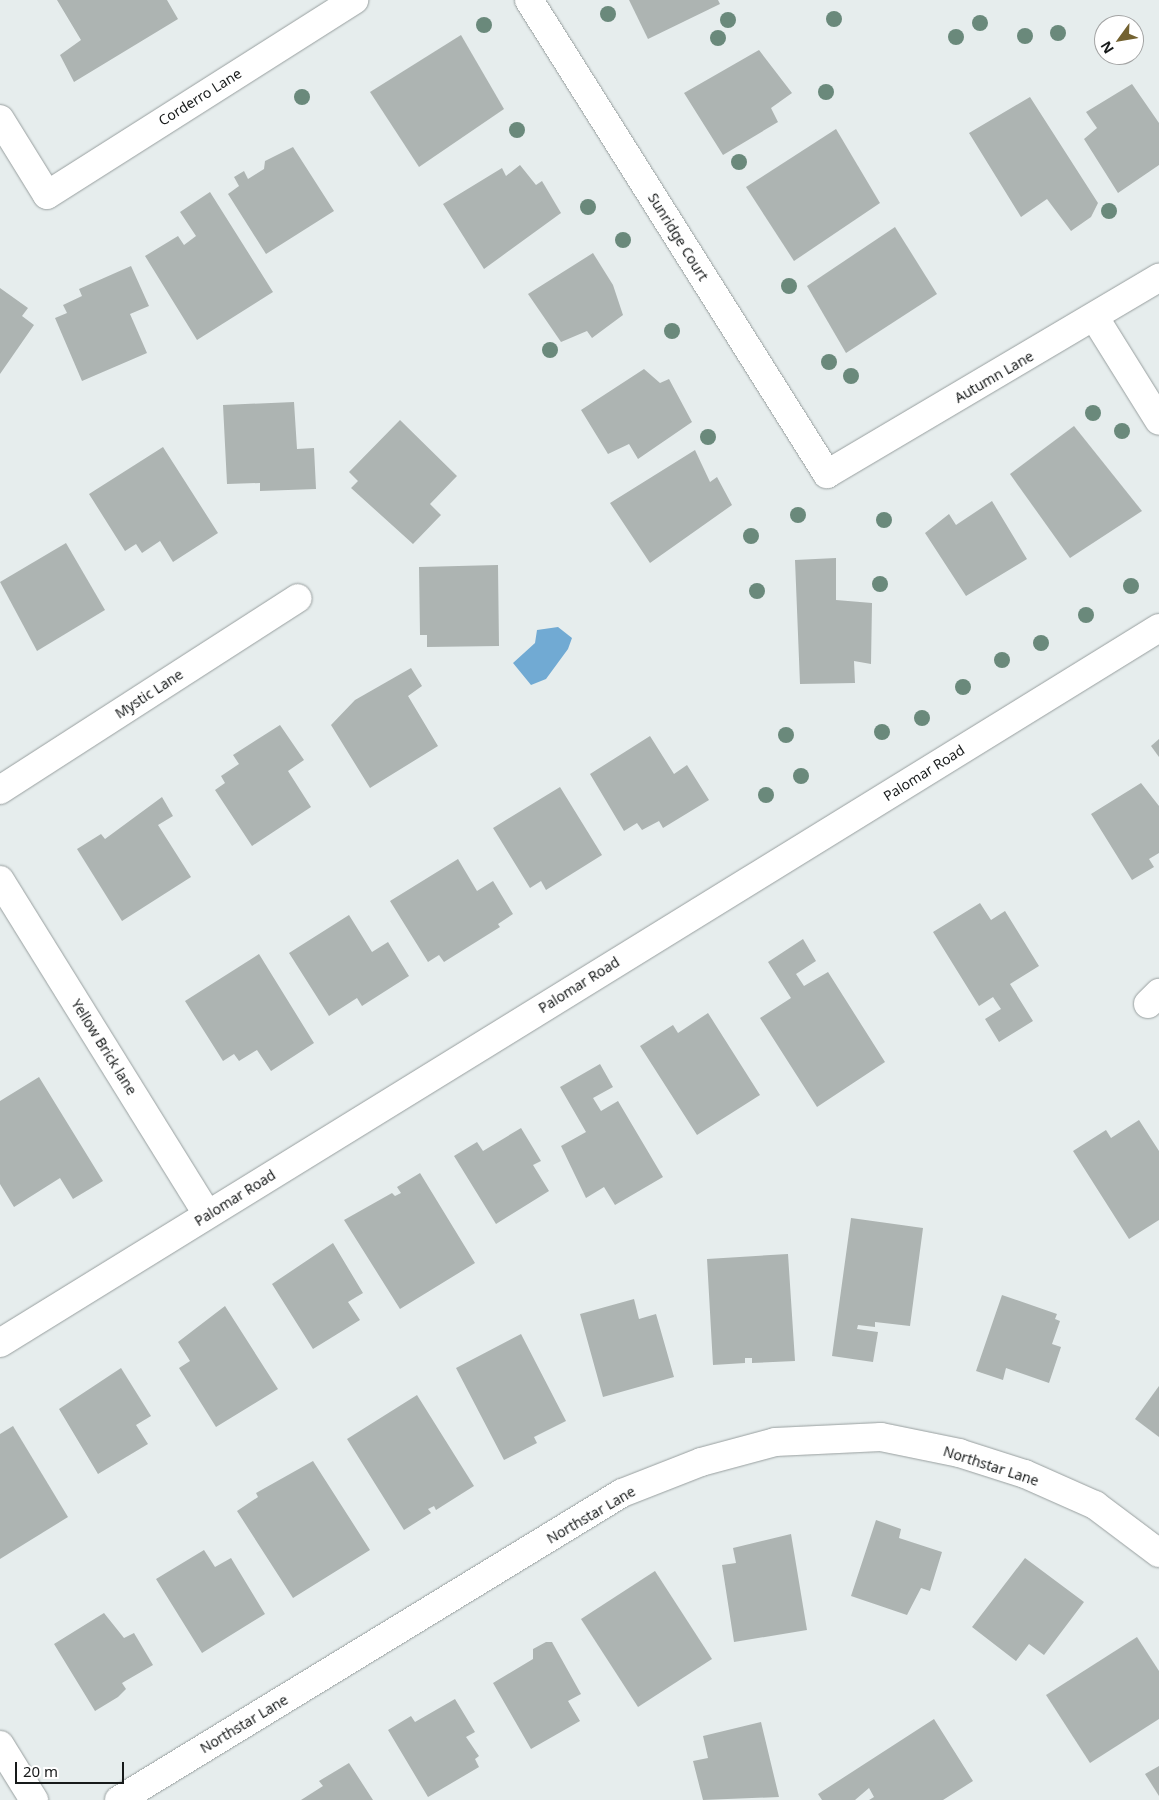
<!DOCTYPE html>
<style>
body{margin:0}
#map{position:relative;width:1159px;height:1800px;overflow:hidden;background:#e6eded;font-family:"Noto Sans",sans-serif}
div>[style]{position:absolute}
.water>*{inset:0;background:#71aad3}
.building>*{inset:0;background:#adb4b2}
.roads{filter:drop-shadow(0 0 1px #989f9f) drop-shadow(0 0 1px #989f9f)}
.minor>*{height:28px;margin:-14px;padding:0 14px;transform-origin:14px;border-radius:14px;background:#fff}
.trees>*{width:16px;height:16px;margin:-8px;border-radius:50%;background:#6a897b}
span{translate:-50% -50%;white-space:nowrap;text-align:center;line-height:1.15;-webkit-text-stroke:4.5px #fff;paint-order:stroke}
.street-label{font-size:14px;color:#171a1a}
.north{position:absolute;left:1094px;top:15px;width:50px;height:50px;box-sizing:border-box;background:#fff;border:1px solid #a2a3a3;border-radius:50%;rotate:238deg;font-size:14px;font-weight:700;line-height:20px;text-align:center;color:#171a1a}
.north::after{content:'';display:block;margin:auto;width:18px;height:22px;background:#736230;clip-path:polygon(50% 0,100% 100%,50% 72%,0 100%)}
.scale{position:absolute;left:15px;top:1762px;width:109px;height:22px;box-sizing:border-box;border:2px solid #171a1a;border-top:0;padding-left:6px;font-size:15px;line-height:18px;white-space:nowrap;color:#171a1a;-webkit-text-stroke:4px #fff;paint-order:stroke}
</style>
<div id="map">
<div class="water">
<i style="clip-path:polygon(558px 627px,572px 638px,568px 649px,546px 679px,531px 685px,513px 663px,535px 643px,537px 630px)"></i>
</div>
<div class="building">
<i style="clip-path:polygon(57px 0,167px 0,178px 19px,74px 82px,60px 55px,81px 40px)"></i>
<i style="clip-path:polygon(629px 0,718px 0,720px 4px,648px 39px)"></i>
<i style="clip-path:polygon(461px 35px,504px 109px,419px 167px,370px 92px)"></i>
<i style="clip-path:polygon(759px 50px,792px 93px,771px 108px,778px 122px,723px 155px,684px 93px)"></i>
<i style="clip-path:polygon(1132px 84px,1159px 123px,1159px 165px,1118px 193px,1084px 139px,1097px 128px,1086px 112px)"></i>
<i style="clip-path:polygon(1030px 97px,1098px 203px,1091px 217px,1071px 231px,1047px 199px,1021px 217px,969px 133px)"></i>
<i style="clip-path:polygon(836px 129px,880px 203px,794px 261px,746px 187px)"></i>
<i style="clip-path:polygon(293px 147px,334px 211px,266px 254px,228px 194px,239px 186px,234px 177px,244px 171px,248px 179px,264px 169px,265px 161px)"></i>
<i style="clip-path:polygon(520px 165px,536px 185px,542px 181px,561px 213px,484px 269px,443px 204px,502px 168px,506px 176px)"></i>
<i style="clip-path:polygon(210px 192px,273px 292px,197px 340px,145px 256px,178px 236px,184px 245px,196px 236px,180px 212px)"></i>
<i style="clip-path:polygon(895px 227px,937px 294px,846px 353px,807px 286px)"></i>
<i style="clip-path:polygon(593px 253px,613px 285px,623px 315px,592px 338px,587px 331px,561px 342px,528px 294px)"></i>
<i style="clip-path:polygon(131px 266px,149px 306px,130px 314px,147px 353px,82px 381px,55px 318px,67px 313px,63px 305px,82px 296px,79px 289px)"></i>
<i style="clip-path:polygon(0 288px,28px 308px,22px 316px,34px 325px,0 374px)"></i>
<i style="clip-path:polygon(644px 369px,660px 383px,669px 379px,692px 422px,638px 459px,629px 444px,608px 454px,581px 410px)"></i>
<i style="clip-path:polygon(294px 402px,297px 449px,314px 448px,316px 489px,260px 491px,260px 483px,227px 484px,223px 405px)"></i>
<i style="clip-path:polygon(400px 420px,457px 476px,430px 504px,441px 515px,413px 544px,351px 488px,358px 481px,349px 472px)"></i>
<i style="clip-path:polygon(1074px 426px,1142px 511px,1070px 558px,1010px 474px)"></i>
<i style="clip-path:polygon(163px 447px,218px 533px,173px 562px,160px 541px,142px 553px,136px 544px,125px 551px,89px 494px)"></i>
<i style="clip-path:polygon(695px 450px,710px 482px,717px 477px,732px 505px,650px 563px,610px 503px)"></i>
<i style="clip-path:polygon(992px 501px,1027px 559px,966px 596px,925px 533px,949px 514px,956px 525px)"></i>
<i style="clip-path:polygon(66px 543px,105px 610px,37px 651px,0 582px)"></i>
<i style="clip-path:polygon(836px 558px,836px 600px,872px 603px,871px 664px,854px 661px,855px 683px,800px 684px,795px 560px)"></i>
<i style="clip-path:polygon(498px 565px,499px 646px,427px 647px,427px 635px,420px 635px,419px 567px)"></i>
<i style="clip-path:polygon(411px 668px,422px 686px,408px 696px,438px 746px,370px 788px,331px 725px,355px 700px)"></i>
<i style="clip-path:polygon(280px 725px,304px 760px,288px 771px,311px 807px,252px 846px,215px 790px,225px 783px,221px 776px,239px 764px,233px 755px)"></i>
<i style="clip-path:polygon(650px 736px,674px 774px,687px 765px,709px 800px,663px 828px,659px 821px,642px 830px,637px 823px,624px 831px,590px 774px)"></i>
<i style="clip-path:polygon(1159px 739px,1159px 757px,1151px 746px)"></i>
<i style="clip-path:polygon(1141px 783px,1159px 806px,1159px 853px,1149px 859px,1154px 867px,1132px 880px,1091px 814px)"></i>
<i style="clip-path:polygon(560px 787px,602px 855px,546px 890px,541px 881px,530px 888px,493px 828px)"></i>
<i style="clip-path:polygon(162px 797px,173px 816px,158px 825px,191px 877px,122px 921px,77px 849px,101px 834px,105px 839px)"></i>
<i style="clip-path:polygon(458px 859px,477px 891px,493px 881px,513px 914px,498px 924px,500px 927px,444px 962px,439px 955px,428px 962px,390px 901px)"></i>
<i style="clip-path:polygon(980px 903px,991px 920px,1005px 911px,1039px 966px,1010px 984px,1033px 1021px,999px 1042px,985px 1019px,1001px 1009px,993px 997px,979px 1006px,933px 932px)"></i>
<i style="clip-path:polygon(349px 915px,372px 952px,388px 942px,409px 976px,362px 1006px,357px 998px,329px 1016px,289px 953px)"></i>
<i style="clip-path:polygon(803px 939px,816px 961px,796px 974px,804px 986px,828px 972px,885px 1062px,817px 1107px,760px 1018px,791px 998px,768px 962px)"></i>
<i style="clip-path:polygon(259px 954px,314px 1043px,271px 1071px,257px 1050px,239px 1061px,234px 1054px,223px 1061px,185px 1001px)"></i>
<i style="clip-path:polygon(708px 1013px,760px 1095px,697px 1135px,640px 1046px,673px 1025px,678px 1033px)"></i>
<i style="clip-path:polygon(600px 1064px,613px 1087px,593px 1098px,601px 1111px,618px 1101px,663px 1177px,615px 1205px,604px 1187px,586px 1198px,561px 1146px,586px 1132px,560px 1087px)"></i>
<i style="clip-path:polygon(39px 1077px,103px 1181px,73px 1199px,60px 1178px,14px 1207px,0 1184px,0 1101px)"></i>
<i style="clip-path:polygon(1139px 1120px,1159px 1151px,1159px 1220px,1129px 1239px,1073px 1151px,1106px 1130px,1111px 1138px)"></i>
<i style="clip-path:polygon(521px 1128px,541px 1161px,533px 1165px,549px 1191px,496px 1224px,454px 1156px,477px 1142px,483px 1151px)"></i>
<i style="clip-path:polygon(420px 1173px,475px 1263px,400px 1309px,344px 1220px,392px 1193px,395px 1196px,401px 1193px,397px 1187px)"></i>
<i style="clip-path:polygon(851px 1218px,923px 1228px,910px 1326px,875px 1322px,875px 1327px,858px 1325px,857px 1329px,878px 1332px,873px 1362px,832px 1356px)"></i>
<i style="clip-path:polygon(333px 1243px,363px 1293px,348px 1302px,360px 1320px,313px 1349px,272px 1284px)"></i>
<i style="clip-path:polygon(788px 1254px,795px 1361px,752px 1363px,752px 1358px,745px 1358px,745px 1363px,713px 1365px,707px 1259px)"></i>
<i style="clip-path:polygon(1002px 1295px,1057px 1314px,1055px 1319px,1060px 1321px,1052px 1344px,1061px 1347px,1049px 1383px,1006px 1368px,1003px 1380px,976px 1371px)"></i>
<i style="clip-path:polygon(634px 1299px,639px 1319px,656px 1314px,674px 1377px,603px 1397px,580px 1314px)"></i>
<i style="clip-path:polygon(225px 1306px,278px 1389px,216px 1427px,179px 1368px,190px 1361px,178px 1342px)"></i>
<i style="clip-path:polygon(521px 1334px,566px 1421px,534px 1437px,537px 1443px,504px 1460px,456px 1368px)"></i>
<i style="clip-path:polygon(121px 1368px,151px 1416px,136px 1425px,148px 1444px,98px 1474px,59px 1409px)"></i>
<i style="clip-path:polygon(1159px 1386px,1159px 1437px,1135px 1419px)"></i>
<i style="clip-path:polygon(417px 1395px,474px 1486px,436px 1510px,434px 1506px,428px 1509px,431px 1513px,404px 1530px,347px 1439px)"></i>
<i style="clip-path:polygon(13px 1426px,68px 1517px,0 1559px,0 1434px)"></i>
<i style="clip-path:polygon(313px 1461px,370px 1550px,293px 1598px,237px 1511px,258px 1497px,256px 1493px)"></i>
<i style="clip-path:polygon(876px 1520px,901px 1529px,899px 1538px,942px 1552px,930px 1591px,921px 1588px,907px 1615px,851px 1596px)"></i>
<i style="clip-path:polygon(791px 1534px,807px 1630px,734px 1642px,722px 1565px,736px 1563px,733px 1548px)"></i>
<i style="clip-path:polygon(204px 1550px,215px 1567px,231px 1558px,265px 1614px,202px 1653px,156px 1579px)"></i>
<i style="clip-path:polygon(1025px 1558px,1084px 1602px,1044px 1655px,1029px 1644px,1016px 1661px,972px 1627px)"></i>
<i style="clip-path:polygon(655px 1571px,712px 1659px,638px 1707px,581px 1619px)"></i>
<i style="clip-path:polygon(104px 1613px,124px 1638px,134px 1633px,153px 1665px,122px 1683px,126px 1689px,118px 1697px,95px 1711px,54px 1644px)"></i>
<i style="clip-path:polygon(1137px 1637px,1159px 1671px,1159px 1719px,1090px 1763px,1046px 1695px)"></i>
<i style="clip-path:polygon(546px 1642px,552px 1642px,581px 1694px,568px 1701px,580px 1721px,531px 1749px,493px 1683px,533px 1659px,533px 1649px)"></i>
<i style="clip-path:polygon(455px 1699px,475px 1732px,466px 1737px,479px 1756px,475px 1759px,479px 1767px,428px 1797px,388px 1730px,411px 1716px,415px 1722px)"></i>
<i style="clip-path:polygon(934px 1719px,973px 1781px,943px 1800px,869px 1800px,874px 1797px,869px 1788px,855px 1800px,822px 1800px,818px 1794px)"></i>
<i style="clip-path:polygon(761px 1722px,779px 1797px,703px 1800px,693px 1761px,708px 1758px,703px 1736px)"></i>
<i style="clip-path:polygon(349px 1763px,373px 1800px,301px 1800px,323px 1786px,319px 1781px)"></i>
<i style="clip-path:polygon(1159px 1766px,1159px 1796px,1145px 1774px)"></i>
</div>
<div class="roads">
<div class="minor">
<i style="left:529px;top:0;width:560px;rotate:57.84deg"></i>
<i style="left:827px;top:474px;width:386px;rotate:-30.6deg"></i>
<i style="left:0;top:119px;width:89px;rotate:58.3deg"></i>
<i style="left:47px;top:195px;width:364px;rotate:-32.4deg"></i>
<i style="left:1095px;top:318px;width:121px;rotate:58.1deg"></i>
<i style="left:0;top:790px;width:354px;rotate:-32.8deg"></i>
<i style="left:0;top:880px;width:393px;rotate:58.2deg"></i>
<i style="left:1148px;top:1004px;width:16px;rotate:-45deg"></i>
<i style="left:0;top:1343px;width:1362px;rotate:-31.67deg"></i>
<i style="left:0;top:1745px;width:65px;rotate:58.3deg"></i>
<i style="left:119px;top:1800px;width:589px;rotate:-31.4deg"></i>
<i style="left:622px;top:1493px;width:85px;rotate:-21.4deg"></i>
<i style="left:701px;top:1462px;width:77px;rotate:-15.1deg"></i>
<i style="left:775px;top:1442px;width:106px;rotate:-2.7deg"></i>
<i style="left:881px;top:1437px;width:80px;rotate:11.6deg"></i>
<i style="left:959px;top:1453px;width:69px;rotate:17.7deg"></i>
<i style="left:1025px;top:1474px;width:77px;rotate:23.9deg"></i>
<i style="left:1095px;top:1505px;width:80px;rotate:36.9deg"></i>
</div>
</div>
<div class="trees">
<i style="left:608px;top:14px"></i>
<i style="left:834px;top:19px"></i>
<i style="left:728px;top:20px"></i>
<i style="left:980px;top:23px"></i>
<i style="left:484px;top:25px"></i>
<i style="left:1058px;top:33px"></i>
<i style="left:1025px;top:36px"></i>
<i style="left:956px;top:37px"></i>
<i style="left:718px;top:38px"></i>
<i style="left:826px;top:92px"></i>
<i style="left:302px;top:97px"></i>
<i style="left:517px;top:130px"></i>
<i style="left:739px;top:162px"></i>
<i style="left:588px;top:207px"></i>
<i style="left:1109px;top:211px"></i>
<i style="left:623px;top:240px"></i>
<i style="left:789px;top:286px"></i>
<i style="left:672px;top:331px"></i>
<i style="left:550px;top:350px"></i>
<i style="left:829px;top:362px"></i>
<i style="left:851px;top:376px"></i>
<i style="left:1093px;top:413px"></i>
<i style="left:1122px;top:431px"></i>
<i style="left:708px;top:437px"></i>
<i style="left:798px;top:515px"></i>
<i style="left:884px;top:520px"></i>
<i style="left:751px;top:536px"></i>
<i style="left:880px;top:584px"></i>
<i style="left:1131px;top:586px"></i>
<i style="left:757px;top:591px"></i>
<i style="left:1086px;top:615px"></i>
<i style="left:1041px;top:643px"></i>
<i style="left:1002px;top:660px"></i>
<i style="left:963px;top:687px"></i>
<i style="left:922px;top:718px"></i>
<i style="left:882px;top:732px"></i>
<i style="left:786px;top:735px"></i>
<i style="left:801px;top:776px"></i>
<i style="left:766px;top:795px"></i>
</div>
<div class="street-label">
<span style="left:200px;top:97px;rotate:-32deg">Corderro Lane</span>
<span style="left:678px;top:237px;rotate:58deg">Sunridge Court</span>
<span style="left:994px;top:377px;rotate:-30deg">Autumn Lane</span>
<span style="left:149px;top:694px;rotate:-33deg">Mystic Lane</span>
<span style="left:924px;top:773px;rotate:-32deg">Palomar Road</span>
<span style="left:579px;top:985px;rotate:-32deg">Palomar Road</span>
<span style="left:104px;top:1047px;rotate:58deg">Yellow Brick lane</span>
<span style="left:235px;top:1198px;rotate:-32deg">Palomar Road</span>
<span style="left:991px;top:1466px;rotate:18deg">Northstar Lane</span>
<span style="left:591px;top:1515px;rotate:-30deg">Northstar Lane</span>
<span style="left:244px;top:1724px;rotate:-31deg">Northstar Lane</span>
</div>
<div class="north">N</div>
<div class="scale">20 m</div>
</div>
